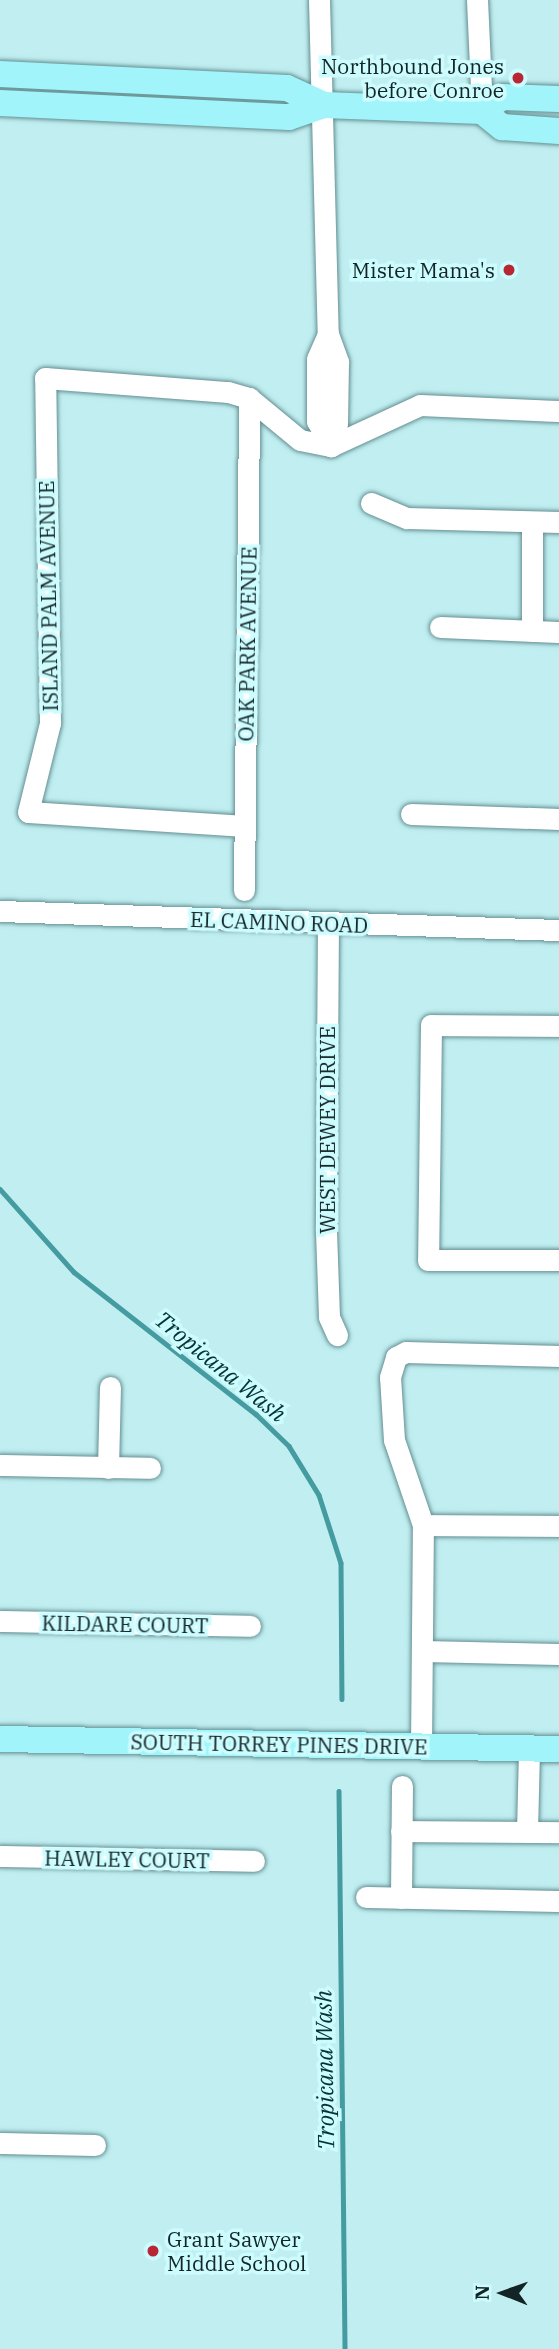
<!DOCTYPE html>
<style>
body{margin:0}
#map{position:relative;width:559px;height:2349px;overflow:hidden;background:#c0eef1;font-family:"IBM Plex Serif",serif}
div>[style]{position:absolute}
.stream>*{height:4.5px;margin:-2.25px;padding:0 2.25px;transform-origin:2.25px;border-radius:2.25px;background:#449ca1}
.roads{filter:drop-shadow(0 0 2px #648f92) drop-shadow(0 0 2px #648f92)}
.minor>*{height:21px;margin:-10.5px;padding:0 10.5px;transform-origin:10.5px;border-radius:10.5px;background:#fff}
.major>*{height:26px;margin:-13px;padding:0 13px;transform-origin:13px;border-radius:13px;background:#a1f5fa}
.dots>*{width:19px;height:19px;translate:-50% -50%;box-sizing:border-box;border:4px solid #cdfcff;border-radius:50%}
span{translate:-50% -50%;white-space:nowrap;text-align:center;line-height:1.15;-webkit-text-stroke:7px #cdfcff;paint-order:stroke}
.poi-label{font-size:21px;color:#132426}
.right{translate:-100% -50%;text-align:right}
.left{translate:0 -50%;text-align:left}
.street-label{font-size:21px;color:#132426}
.water-label{font-size:23px;color:#063234;font-style:italic}
.north{position:absolute;left:468px;top:2258px;width:70px;height:70px;-webkit-text-stroke:5px #cdfcff;paint-order:stroke;rotate:271deg;font-size:19px;font-weight:700;line-height:28px;text-align:center;color:#132426}
.north::after{content:'';display:block;margin:auto;width:24px;height:32px;background:#132426;clip-path:polygon(50% 0,100% 100%,50% 72%,0 100%)}
</style>
<div id="map">
<div class="stream">
<i style="left:0;top:1189px;width:111px;rotate:48.3deg"></i>
<i style="left:74px;top:1272px;width:231px;rotate:38deg"></i>
<i style="left:256px;top:1414px;width:46px;rotate:44.1deg"></i>
<i style="left:289px;top:1446px;width:57px;rotate:58.5deg"></i>
<i style="left:319px;top:1495px;width:71px;rotate:72.1deg"></i>
<i style="left:341px;top:1563px;width:136px;rotate:89.6deg"></i>
<i style="left:339px;top:1791px;width:558px;rotate:89.38deg"></i>
</div>
<div class="roads">
<div class="minor">
<i style="left:319px;top:0;width:334px;rotate:88.5deg"></i>
<i style="left:328px;top:334px;width:30px;rotate:70deg"></i>
<i style="left:338px;top:362px;width:61px;rotate:90.9deg"></i>
<i style="left:337px;top:423px;width:24px;rotate:105deg"></i>
<i style="left:477px;top:0;width:111px;rotate:87.4deg"></i>
<i style="left:328px;top:334px;width:27px;rotate:114deg"></i>
<i style="left:317px;top:359px;width:62px;rotate:90deg"></i>
<i style="left:317px;top:421px;width:29px;rotate:61deg"></i>
<i style="left:371px;top:503px;width:39px;rotate:23deg"></i>
<i style="left:407px;top:518px;width:152px;rotate:1.5deg"></i>
<i style="left:440px;top:627px;width:119px;rotate:2.4deg"></i>
<i style="left:532px;top:631px;width:109px;rotate:-90deg"></i>
<i style="left:411px;top:814px;width:148px;rotate:1.9deg"></i>
<i style="left:245px;top:826px;width:217px;rotate:-176.3deg"></i>
<i style="left:28px;top:812px;width:92px;rotate:-76.1deg"></i>
<i style="left:50px;top:723px;width:345px;rotate:-90.8deg"></i>
<i style="left:45px;top:378px;width:184px;rotate:4.4deg"></i>
<i style="left:228px;top:392px;width:22px;rotate:16deg"></i>
<i style="left:249px;top:398px;width:66px;rotate:39.5deg"></i>
<i style="left:300px;top:440px;width:32px;rotate:11deg"></i>
<i style="left:331px;top:446px;width:98px;rotate:-24.7deg"></i>
<i style="left:420px;top:405px;width:139px;rotate:2.5deg"></i>
<i style="left:244px;top:890px;width:492px;rotate:-89.4deg"></i>
<i style="left:0;top:911px;width:559px;rotate:1.95deg"></i>
<i style="left:328px;top:923px;width:308px;rotate:90.4deg"></i>
<i style="left:326px;top:1231px;width:86px;rotate:88deg"></i>
<i style="left:329px;top:1317px;width:20px;rotate:66deg"></i>
<i style="left:559px;top:1026px;width:128px;rotate:-179.6deg"></i>
<i style="left:431px;top:1025px;width:235px;rotate:90.7deg"></i>
<i style="left:428px;top:1260px;width:131px"></i>
<i style="left:0;top:1465px;width:150px;rotate:1.1deg"></i>
<i style="left:108px;top:1468px;width:81px;rotate:-88.6deg"></i>
<i style="left:423px;top:1525px;width:136px;rotate:0.4deg"></i>
<i style="left:0;top:1621px;width:250px;rotate:1.1deg"></i>
<i style="left:422px;top:1651px;width:137px;rotate:1.3deg"></i>
<i style="left:421px;top:1747px;width:222px;rotate:-89.5deg"></i>
<i style="left:423px;top:1525px;width:90px;rotate:-108.8deg"></i>
<i style="left:394px;top:1440px;width:63px;rotate:-93.6deg"></i>
<i style="left:390px;top:1377px;width:21px;rotate:-73deg"></i>
<i style="left:396px;top:1357px;width:11px;rotate:-27deg"></i>
<i style="left:406px;top:1352px;width:153px;rotate:1.5deg"></i>
<i style="left:401px;top:1831px;width:158px;rotate:0.4deg"></i>
<i style="left:527px;top:1832px;width:84px;rotate:-88.6deg"></i>
<i style="left:0;top:1856px;width:254px;rotate:1.1deg"></i>
<i style="left:366px;top:1897px;width:193px;rotate:1.2deg"></i>
<i style="left:401px;top:1898px;width:112px;rotate:-89.5deg"></i>
<i style="left:0;top:2143px;width:95px;rotate:1.2deg"></i>
</div>
<div class="major">
<i style="left:0;top:74px;width:287px;rotate:2.8deg"></i>
<i style="left:287px;top:88px;width:41px;rotate:24.7deg"></i>
<i style="left:0;top:103px;width:289px;rotate:2.8deg"></i>
<i style="left:289px;top:117px;width:37px;rotate:-19deg"></i>
<i style="left:324px;top:105px;width:158px;rotate:2.2deg"></i>
<i style="left:482px;top:111px;width:24px;rotate:-35deg"></i>
<i style="left:502px;top:97px;width:57px;rotate:2deg"></i>
<i style="left:482px;top:111px;width:26px;rotate:39deg"></i>
<i style="left:502px;top:127px;width:57px;rotate:4deg"></i>
<i style="left:0;top:1739px;width:559px;rotate:1.02deg"></i>
</div>
</div>
<div class="dots">
<i style="left:518px;top:78px;background:#b82733"></i>
<i style="left:509px;top:270px;background:#b82733"></i>
<i style="left:153px;top:2251px;background:#b82733"></i>
</div>
<div class="poi-label">
<span class="right" style="left:504px;top:78px">Northbound Jones<br>before Conroe</span>
<span class="right" style="left:495px;top:270px">Mister Mama's</span>
<span class="left" style="left:167px;top:2251px">Grant Sawyer<br>Middle School</span>
</div>
<div class="street-label">
<span style="left:48px;top:596px;rotate:-91deg">ISLAND PALM AVENUE</span>
<span style="left:247px;top:644px;rotate:-89deg">OAK PARK AVENUE</span>
<span style="left:279px;top:922px;rotate:2deg">EL CAMINO ROAD</span>
<span style="left:327px;top:1130px;rotate:-90deg">WEST DEWEY DRIVE</span>
<span style="left:125px;top:1624px;rotate:1deg">KILDARE COURT</span>
<span style="left:279px;top:1744px;rotate:1deg">SOUTH TORREY PINES DRIVE</span>
<span style="left:127px;top:1859px;rotate:1deg">HAWLEY COURT</span>
</div>
<div class="water-label">
<span style="left:221px;top:1366px;rotate:39deg">Tropicana Wash</span>
<span style="left:324px;top:2070px;rotate:-91deg">Tropicana Wash</span>
</div>
<div class="north">N</div>
</div>
